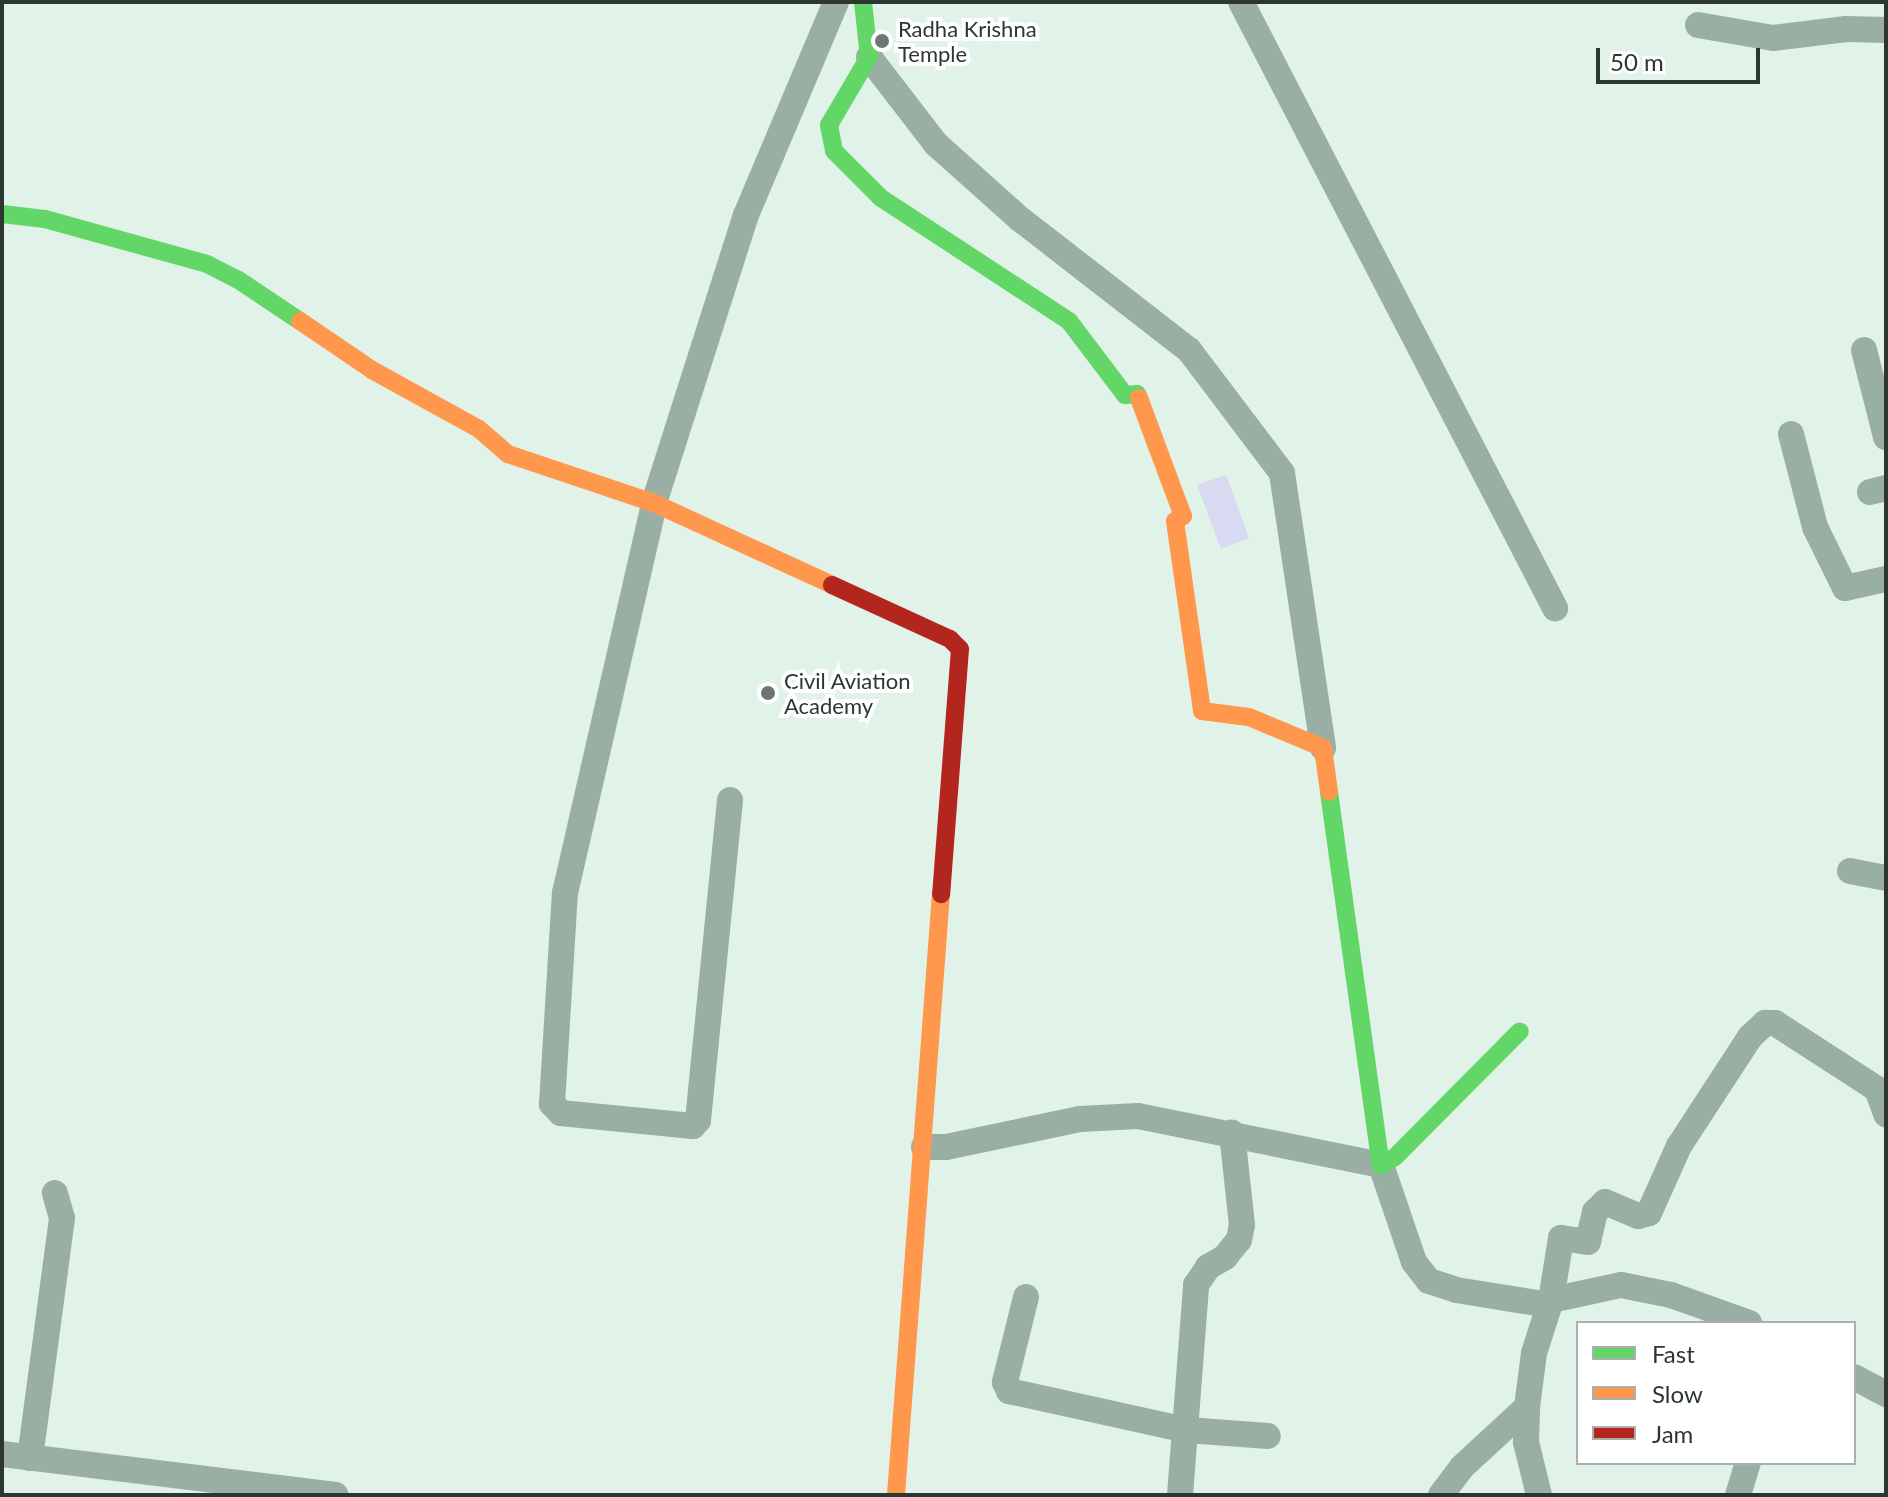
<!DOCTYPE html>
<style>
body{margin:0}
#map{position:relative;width:1888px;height:1497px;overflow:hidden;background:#e1f2e8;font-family:Lato,sans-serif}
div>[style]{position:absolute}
.green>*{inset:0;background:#d7daf0}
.street>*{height:26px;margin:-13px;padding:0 13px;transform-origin:13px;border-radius:13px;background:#9aafa3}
.fast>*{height:18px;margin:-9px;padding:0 9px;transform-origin:9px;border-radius:9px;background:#63d668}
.slow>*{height:18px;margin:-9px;padding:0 9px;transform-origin:9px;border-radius:9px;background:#ff974d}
.jam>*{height:18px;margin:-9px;padding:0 9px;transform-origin:9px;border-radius:9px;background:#b3261e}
.dots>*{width:22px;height:22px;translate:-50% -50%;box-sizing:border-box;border:4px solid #fff;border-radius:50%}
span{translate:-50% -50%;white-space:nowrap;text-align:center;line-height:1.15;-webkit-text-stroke:8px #fff;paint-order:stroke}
.poi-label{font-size:22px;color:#2c3731}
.left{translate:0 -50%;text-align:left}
.frame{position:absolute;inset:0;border:4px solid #2c3731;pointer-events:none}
.legend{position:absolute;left:1576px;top:1321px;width:280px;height:144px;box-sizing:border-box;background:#fff;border:2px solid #abafad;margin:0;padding:10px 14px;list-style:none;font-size:24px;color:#2c3731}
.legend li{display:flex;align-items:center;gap:16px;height:40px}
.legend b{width:40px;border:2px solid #abafad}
.scale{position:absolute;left:1596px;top:48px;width:164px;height:36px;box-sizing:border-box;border:4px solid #2c3731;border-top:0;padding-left:10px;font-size:24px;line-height:28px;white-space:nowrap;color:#2c3731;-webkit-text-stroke:6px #fff;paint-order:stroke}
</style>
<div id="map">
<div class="green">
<i style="clip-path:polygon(1226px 475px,1249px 538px,1221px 549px,1197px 485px)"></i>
</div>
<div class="street">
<i style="left:1241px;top:2px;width:683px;rotate:62.61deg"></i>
<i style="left:1698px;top:25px;width:76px;rotate:9.8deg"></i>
<i style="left:1773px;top:38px;width:74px;rotate:-7deg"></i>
<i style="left:1846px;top:29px;width:40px;rotate:1.4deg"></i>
<i style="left:869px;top:57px;width:110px;rotate:52.4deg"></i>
<i style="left:936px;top:144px;width:113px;rotate:41.8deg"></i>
<i style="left:1020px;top:219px;width:214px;rotate:37.8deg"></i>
<i style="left:1189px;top:350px;width:154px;rotate:52.9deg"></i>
<i style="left:1282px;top:473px;width:278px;rotate:81.5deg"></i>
<i style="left:1864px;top:350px;width:90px;rotate:75.8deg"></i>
<i style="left:1791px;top:434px;width:96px;rotate:75.5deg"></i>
<i style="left:1815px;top:527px;width:68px;rotate:63.8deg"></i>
<i style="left:1845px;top:588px;width:42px;rotate:-12.4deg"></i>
<i style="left:1870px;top:492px;width:16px;rotate:-14deg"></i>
<i style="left:730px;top:800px;width:322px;rotate:95.7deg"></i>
<i style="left:698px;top:1120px;width:8px;rotate:130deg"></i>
<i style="left:693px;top:1126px;width:133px;rotate:-174.4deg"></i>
<i style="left:561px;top:1113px;width:13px;rotate:-135deg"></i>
<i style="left:552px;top:1104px;width:211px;rotate:-86.5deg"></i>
<i style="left:565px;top:893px;width:400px;rotate:-77.1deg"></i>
<i style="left:654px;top:503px;width:302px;rotate:-72.3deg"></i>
<i style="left:746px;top:215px;width:231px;rotate:-67.1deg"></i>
<i style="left:1850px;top:871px;width:37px;rotate:11deg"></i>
<i style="left:924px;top:1147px;width:22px"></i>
<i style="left:946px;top:1147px;width:137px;rotate:-11.8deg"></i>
<i style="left:1080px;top:1119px;width:58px;rotate:-3deg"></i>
<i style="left:1138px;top:1116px;width:248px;rotate:11.4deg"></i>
<i style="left:1381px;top:1165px;width:102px;rotate:71.2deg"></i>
<i style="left:1414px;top:1262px;width:24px;rotate:52deg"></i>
<i style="left:1429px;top:1281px;width:28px;rotate:18deg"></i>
<i style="left:1456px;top:1290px;width:95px;rotate:9.1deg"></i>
<i style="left:1026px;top:1297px;width:88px;rotate:103.9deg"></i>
<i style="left:1005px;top:1382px;width:10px;rotate:66deg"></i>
<i style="left:1009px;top:1391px;width:182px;rotate:12.4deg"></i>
<i style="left:1187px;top:1430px;width:81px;rotate:4.2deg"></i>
<i style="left:1551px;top:1300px;width:63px;rotate:-80.8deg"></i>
<i style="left:1561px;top:1238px;width:27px;rotate:8deg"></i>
<i style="left:1588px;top:1242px;width:31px;rotate:-77deg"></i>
<i style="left:1595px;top:1212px;width:14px;rotate:-45deg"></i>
<i style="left:1605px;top:1202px;width:36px;rotate:23deg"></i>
<i style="left:1638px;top:1216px;width:11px;rotate:-15deg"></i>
<i style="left:1649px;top:1213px;width:73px;rotate:-65.9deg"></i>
<i style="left:1679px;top:1146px;width:130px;rotate:-56.9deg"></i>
<i style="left:1750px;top:1037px;width:21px;rotate:-43deg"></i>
<i style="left:1765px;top:1023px;width:10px"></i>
<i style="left:1775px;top:1023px;width:121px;rotate:32.9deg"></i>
<i style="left:1877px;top:1089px;width:27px;rotate:70deg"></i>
<i style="left:1854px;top:1377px;width:36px;rotate:28deg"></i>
<i style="left:2px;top:1454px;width:336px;rotate:7deg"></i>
<i style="left:30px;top:1458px;width:242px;rotate:-82.4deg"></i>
<i style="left:62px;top:1218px;width:26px;rotate:-106deg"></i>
<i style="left:1180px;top:1495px;width:211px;rotate:-85.6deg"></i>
<i style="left:1196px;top:1285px;width:22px;rotate:-56deg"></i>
<i style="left:1208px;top:1267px;width:20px;rotate:-30deg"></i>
<i style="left:1225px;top:1257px;width:22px;rotate:-51deg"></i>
<i style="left:1239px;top:1240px;width:15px;rotate:-79deg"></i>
<i style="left:1242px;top:1225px;width:93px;rotate:-96.2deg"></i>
<i style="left:1441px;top:1495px;width:35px;rotate:-53deg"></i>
<i style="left:1462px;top:1467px;width:88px;rotate:-42.7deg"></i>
<i style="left:1539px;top:1495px;width:55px;rotate:-103.8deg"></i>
<i style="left:1526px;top:1442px;width:35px;rotate:-88deg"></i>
<i style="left:1527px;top:1407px;width:54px;rotate:-82.6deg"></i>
<i style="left:1534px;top:1353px;width:56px;rotate:-72.2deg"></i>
<i style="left:1551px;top:1300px;width:72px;rotate:-12.1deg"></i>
<i style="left:1621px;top:1285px;width:51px;rotate:11.3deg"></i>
<i style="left:1671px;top:1295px;width:83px;rotate:19.7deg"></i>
<i style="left:1738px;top:1495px;width:34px;rotate:-73deg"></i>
</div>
<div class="fast">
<i style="left:863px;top:2px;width:55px;rotate:83.8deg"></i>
<i style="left:869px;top:57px;width:79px;rotate:120.5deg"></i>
<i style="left:829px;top:125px;width:26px;rotate:79deg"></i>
<i style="left:834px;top:151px;width:66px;rotate:45deg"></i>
<i style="left:881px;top:198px;width:225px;rotate:33.2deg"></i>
<i style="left:1069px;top:321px;width:93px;rotate:52.9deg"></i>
<i style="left:1125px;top:395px;width:12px;rotate:-5deg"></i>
<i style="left:1137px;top:394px;width:4px;rotate:63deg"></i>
<i style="left:2px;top:214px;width:43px;rotate:6.6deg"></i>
<i style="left:45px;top:219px;width:168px;rotate:15.5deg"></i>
<i style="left:207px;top:264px;width:34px;rotate:27deg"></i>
<i style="left:237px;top:279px;width:76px;rotate:33.7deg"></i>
<i style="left:1329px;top:792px;width:377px;rotate:82.1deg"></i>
<i style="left:1381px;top:1165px;width:16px;rotate:-30deg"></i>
<i style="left:1395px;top:1157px;width:177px;rotate:-45.2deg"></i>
</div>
<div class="slow">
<i style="left:300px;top:321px;width:87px;rotate:34.2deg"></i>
<i style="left:372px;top:370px;width:122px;rotate:28.9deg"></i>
<i style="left:479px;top:429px;width:38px;rotate:41deg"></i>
<i style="left:508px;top:454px;width:154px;rotate:18.6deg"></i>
<i style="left:654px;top:503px;width:196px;rotate:24.7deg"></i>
<i style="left:1139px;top:398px;width:126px;rotate:69.6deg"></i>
<i style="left:1183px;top:516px;width:9px;rotate:148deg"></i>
<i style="left:1175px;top:521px;width:192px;rotate:81.9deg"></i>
<i style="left:1202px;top:711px;width:47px;rotate:7.3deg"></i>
<i style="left:1249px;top:717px;width:80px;rotate:22.7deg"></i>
<i style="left:1323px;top:748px;width:44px;rotate:82.2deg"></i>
<i style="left:896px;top:1495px;width:603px;rotate:-85.72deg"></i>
</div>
<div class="jam">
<i style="left:832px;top:585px;width:130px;rotate:24.6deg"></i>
<i style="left:950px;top:639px;width:14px;rotate:45deg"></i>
<i style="left:960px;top:649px;width:246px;rotate:94.4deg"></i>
</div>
<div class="dots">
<i style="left:882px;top:41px;background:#6b7871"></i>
<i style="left:768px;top:693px;background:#6b7871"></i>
</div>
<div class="poi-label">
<span class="left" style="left:898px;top:41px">Radha Krishna<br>Temple</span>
<span class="left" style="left:784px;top:693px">Civil Aviation<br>Academy</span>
</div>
<div class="frame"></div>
<ul class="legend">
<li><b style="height:10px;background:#63d668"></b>Fast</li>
<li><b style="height:10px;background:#ff974d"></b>Slow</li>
<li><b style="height:10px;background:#b3261e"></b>Jam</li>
</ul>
<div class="scale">50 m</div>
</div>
